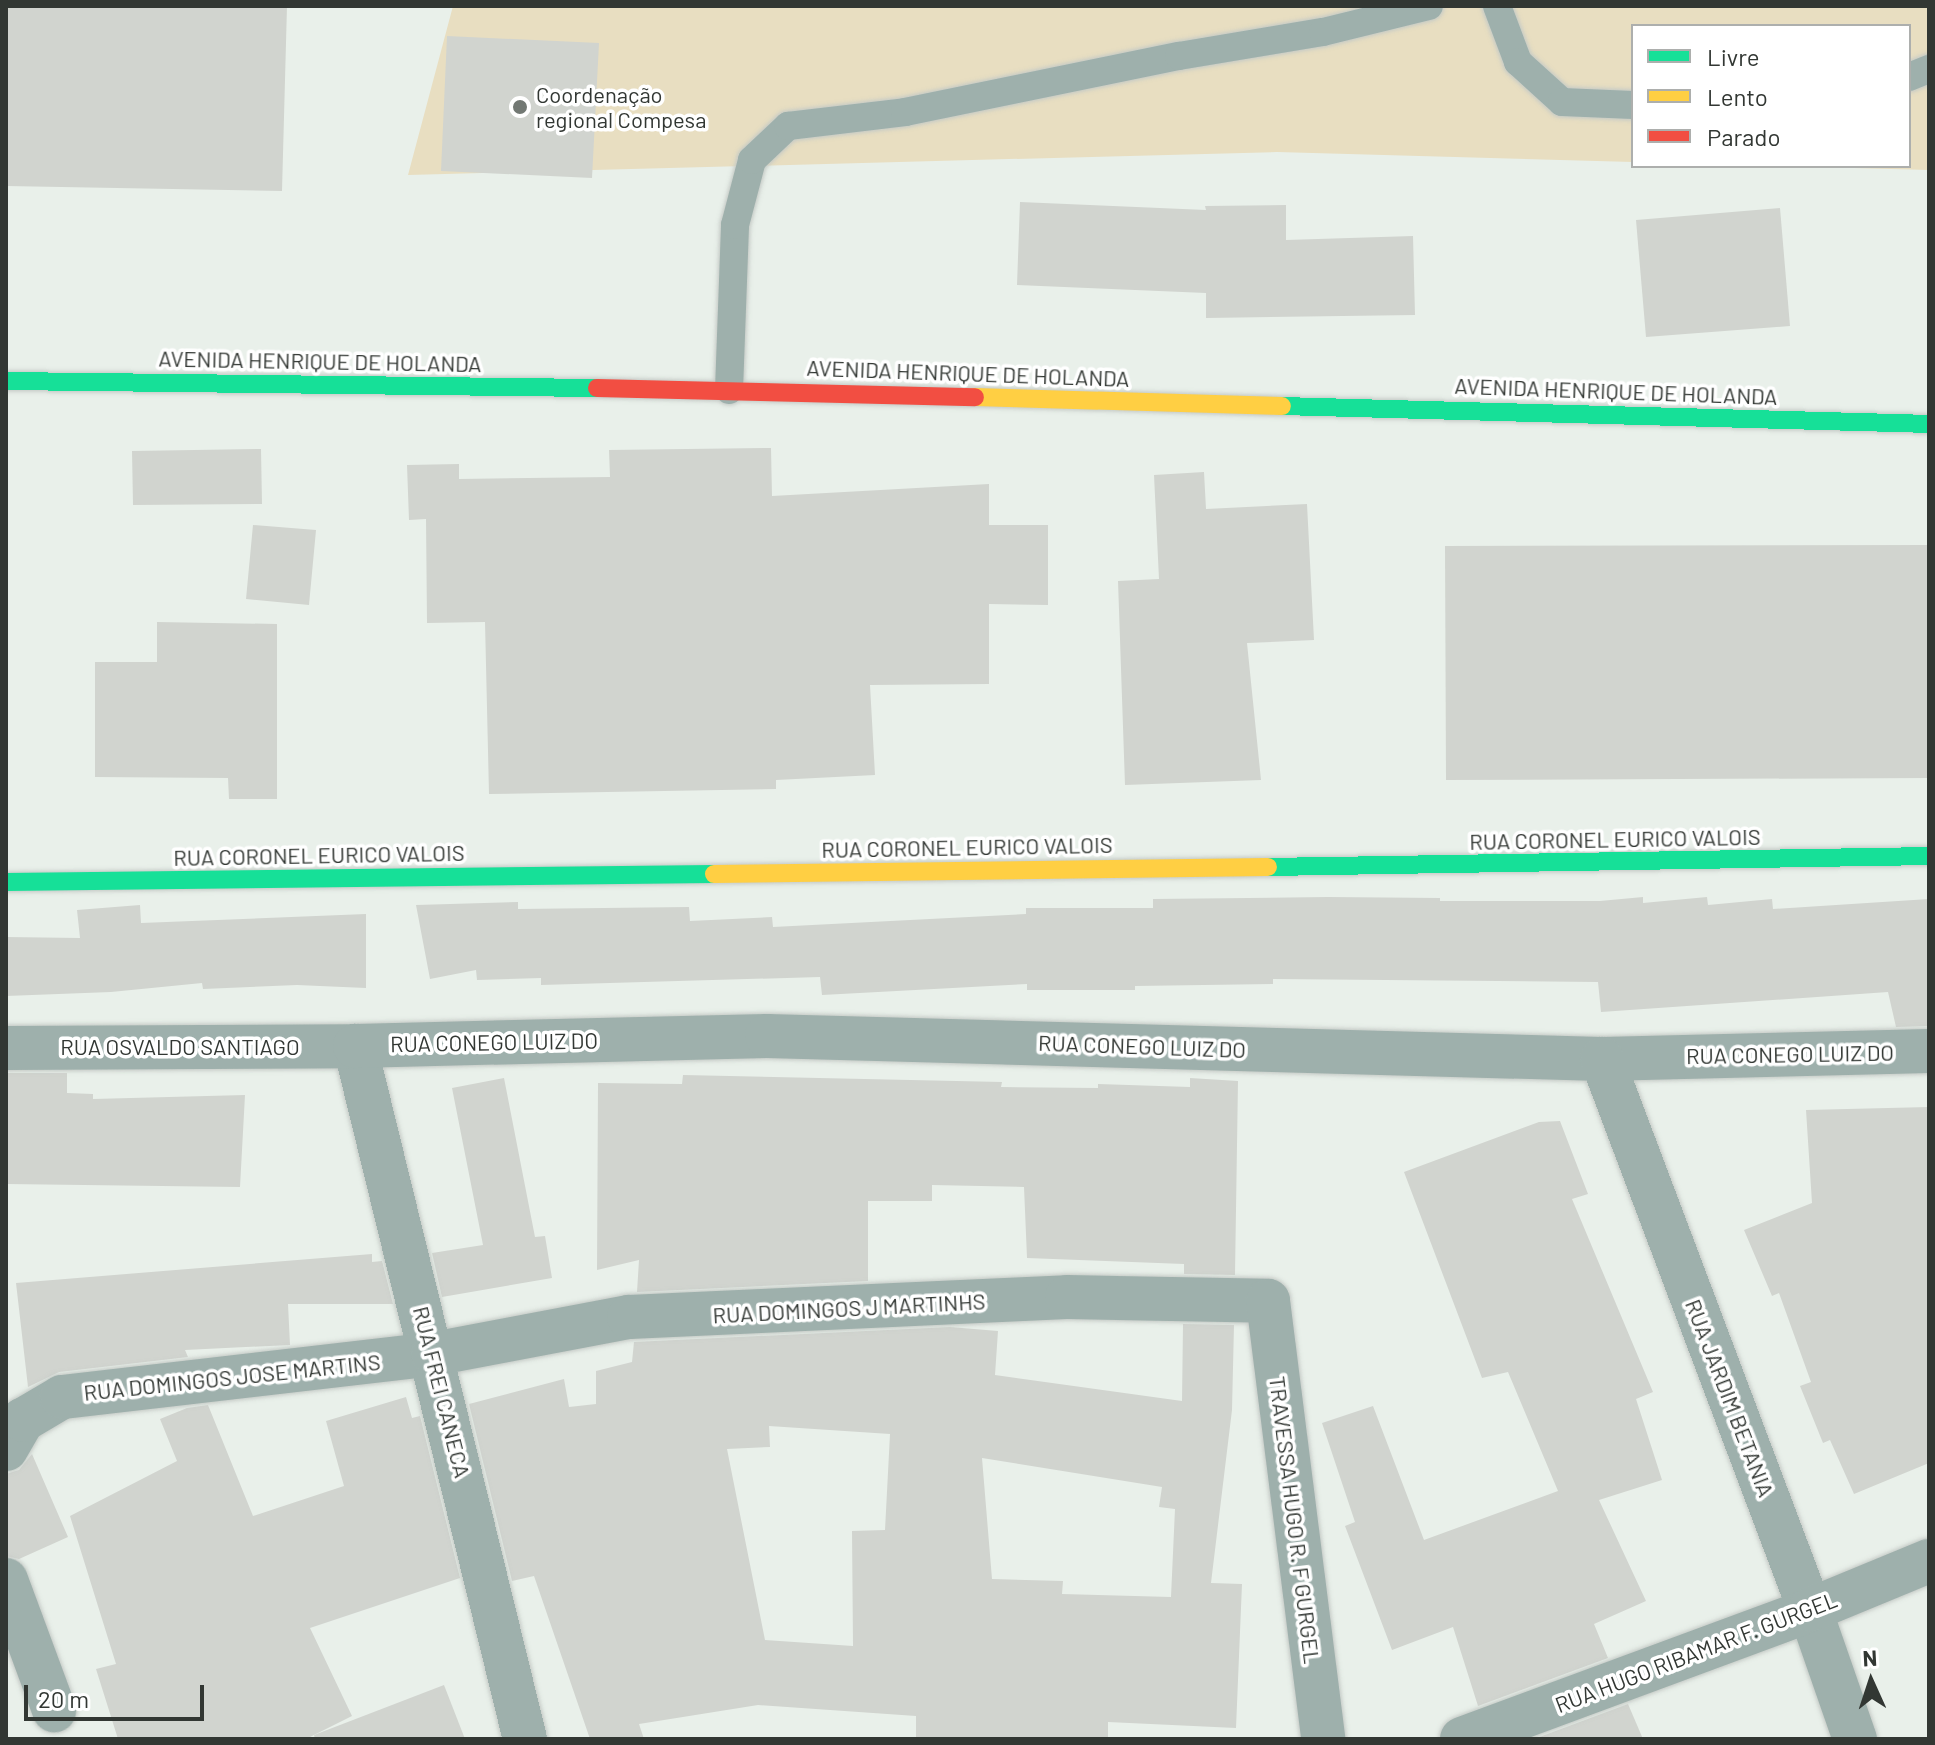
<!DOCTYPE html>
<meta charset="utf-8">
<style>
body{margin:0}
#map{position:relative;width:1935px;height:1745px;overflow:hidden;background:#e9f0ea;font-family:Barlow,sans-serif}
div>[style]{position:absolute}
.green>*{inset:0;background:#e8dec1}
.building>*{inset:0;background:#d1d4cf}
.roads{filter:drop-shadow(0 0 2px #c5cac6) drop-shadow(0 0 2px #c5cac6)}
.lane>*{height:28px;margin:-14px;padding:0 14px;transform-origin:14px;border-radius:14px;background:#9eb0ac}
.street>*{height:44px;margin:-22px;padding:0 22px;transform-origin:22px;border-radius:22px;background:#9eb0ac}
.fast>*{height:18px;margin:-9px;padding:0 9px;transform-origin:9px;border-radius:9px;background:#16e098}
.slow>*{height:18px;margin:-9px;padding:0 9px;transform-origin:9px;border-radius:9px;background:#ffcf43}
.jam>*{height:18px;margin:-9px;padding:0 9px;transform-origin:9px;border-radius:9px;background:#f24e42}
.dots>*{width:22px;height:22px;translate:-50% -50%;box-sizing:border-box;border:4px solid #fff;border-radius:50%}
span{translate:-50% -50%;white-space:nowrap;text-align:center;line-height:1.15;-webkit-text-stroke:7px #fff;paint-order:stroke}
.poi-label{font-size:22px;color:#323733}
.left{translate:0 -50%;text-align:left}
.street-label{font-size:22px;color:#323733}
.frame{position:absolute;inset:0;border:8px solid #323733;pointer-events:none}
.legend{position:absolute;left:1631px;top:24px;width:280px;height:144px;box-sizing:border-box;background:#fff;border:2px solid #adafad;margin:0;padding:10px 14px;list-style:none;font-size:24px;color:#323733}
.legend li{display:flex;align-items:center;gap:16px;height:40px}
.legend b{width:40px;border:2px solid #adafad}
.north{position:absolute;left:1831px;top:1641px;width:80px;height:80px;-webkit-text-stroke:6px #fff;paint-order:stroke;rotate:357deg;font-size:22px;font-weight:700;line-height:32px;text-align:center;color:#323733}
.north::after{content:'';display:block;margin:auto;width:28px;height:36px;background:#323733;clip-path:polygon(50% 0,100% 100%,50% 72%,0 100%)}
.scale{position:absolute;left:24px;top:1685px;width:180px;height:36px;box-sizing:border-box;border:4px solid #323733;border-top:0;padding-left:10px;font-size:24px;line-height:28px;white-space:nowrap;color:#323733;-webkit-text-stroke:6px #fff;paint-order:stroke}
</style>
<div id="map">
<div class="green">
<i style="clip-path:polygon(453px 6px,1929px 6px,1929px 170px,1774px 166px,1909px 166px,1909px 26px,1633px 26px,1633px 162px,1277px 152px,408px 175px)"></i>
</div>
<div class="building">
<i style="clip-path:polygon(6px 6px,287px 6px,282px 191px,6px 186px)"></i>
<i style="clip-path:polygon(447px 36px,599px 43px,592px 178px,441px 171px)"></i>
<i style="clip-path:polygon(1020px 202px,1206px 210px,1205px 206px,1286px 205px,1286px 240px,1413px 236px,1415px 315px,1206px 318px,1206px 293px,1017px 285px)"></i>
<i style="clip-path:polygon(1780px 208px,1790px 326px,1646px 337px,1636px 220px)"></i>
<i style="clip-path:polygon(771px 448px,772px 496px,989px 484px,989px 525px,1048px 525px,1048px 605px,989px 604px,989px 684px,870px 685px,875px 775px,776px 780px,776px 789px,489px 794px,485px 622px,427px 623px,426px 519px,409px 520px,407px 465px,459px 464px,459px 479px,610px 477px,609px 450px)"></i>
<i style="clip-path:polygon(261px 449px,262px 504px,133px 505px,132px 451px)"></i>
<i style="clip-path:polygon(1204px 472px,1206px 509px,1307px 504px,1314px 640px,1247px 643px,1261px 780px,1125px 785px,1118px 581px,1159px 579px,1154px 475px)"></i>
<i style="clip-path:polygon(253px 525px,316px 530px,309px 605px,246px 599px)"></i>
<i style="clip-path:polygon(1929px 545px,1929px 778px,1446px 780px,1445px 546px)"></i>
<i style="clip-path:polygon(157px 622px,277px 624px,277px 799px,229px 799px,228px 778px,95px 777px,95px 662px,157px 662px)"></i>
<i style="clip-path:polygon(1328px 897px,1440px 898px,1440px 901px,1600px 901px,1643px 897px,1643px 903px,1707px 897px,1708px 905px,1772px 899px,1773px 909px,1929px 899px,1929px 1026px,1896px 1027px,1888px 992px,1601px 1012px,1598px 982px,1273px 979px,1273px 984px,1135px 986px,1135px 990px,1027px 990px,1027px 984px,822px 995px,820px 977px,541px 985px,541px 978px,477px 980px,476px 970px,430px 979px,416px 905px,518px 902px,518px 909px,689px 907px,690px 921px,772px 917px,773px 927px,1026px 914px,1026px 908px,1153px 908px,1153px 899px)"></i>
<i style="clip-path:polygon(140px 905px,141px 923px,366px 914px,366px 988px,297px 985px,203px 989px,202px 983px,111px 992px,6px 996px,6px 937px,80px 938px,77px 910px)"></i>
<i style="clip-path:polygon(6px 1073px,67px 1073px,67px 1093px,93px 1094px,93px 1099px,245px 1095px,240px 1187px,6px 1184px)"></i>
<i style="clip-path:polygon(683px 1075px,1002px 1082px,1001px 1087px,1098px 1088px,1098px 1084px,1190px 1087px,1190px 1078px,1238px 1081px,1235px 1275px,1184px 1274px,1184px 1264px,1027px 1258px,1024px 1187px,932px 1185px,932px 1201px,868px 1201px,868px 1281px,637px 1292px,639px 1260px,597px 1270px,598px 1083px,682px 1084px)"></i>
<i style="clip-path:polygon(504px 1078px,535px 1237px,545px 1236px,552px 1278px,442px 1297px,432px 1253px,483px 1245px,452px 1088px)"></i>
<i style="clip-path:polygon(1929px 1107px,1929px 1463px,1854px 1494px,1830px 1440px,1823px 1443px,1800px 1386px,1811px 1382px,1779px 1293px,1772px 1296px,1744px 1230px,1812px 1203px,1806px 1110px)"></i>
<i style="clip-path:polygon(1560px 1121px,1588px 1194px,1572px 1199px,1653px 1392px,1636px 1399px,1662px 1480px,1599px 1500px,1646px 1601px,1594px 1624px,1608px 1658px,1478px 1706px,1453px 1627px,1392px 1650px,1345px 1526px,1355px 1522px,1322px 1423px,1373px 1406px,1424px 1540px,1558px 1491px,1508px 1372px,1482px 1378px,1404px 1172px,1539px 1122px)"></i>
<i style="clip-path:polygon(372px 1254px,372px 1262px,382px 1261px,393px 1304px,288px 1304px,290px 1345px,185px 1350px,188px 1357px,59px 1372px,28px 1387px,16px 1283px)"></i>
<i style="clip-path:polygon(evenodd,1183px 1324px,1234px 1325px,1232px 1410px,1211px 1583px,1242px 1584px,1236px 1728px,1108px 1722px,1108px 1739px,916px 1739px,916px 1716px,758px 1705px,639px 1724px,644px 1739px,590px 1739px,534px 1576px,512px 1581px,469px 1404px,564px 1379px,569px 1407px,596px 1404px,596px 1371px,632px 1362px,634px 1342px,950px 1327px,998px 1331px,995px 1375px,1182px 1401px,1183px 1324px,769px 1426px,890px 1434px,885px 1530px,852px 1531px,853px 1646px,765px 1640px,727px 1449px,770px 1447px,769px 1426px,1183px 1324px,982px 1458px,1162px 1487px,1159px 1507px,1175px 1509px,1171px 1597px,1062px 1594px,1063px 1581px,992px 1579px,982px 1458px)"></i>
<i style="clip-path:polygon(406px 1397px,412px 1418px,420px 1416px,460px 1578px,310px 1628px,352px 1716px,306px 1739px,118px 1739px,96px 1669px,116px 1664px,70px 1516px,177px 1461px,160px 1419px,187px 1408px,208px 1405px,253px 1516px,344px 1486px,326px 1421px)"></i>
<i style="clip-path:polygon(32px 1454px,68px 1537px,19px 1559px,6px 1556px,6px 1474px,19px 1470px)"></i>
<i style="clip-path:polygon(444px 1685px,465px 1739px,315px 1739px,314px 1735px)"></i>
<i style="clip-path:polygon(1628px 1704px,1643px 1739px,1534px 1739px)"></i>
</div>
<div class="roads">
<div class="lane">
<i style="left:1497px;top:6px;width:60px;rotate:69.4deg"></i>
<i style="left:1518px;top:62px;width:59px;rotate:42.3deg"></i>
<i style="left:1562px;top:102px;width:71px;rotate:2.4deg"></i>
<i style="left:1909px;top:77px;width:22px;rotate:-22deg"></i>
<i style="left:729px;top:390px;width:165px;rotate:-87.9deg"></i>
<i style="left:735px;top:225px;width:67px;rotate:-75.3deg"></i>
<i style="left:752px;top:160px;width:50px;rotate:-43.4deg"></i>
<i style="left:788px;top:126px;width:118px;rotate:-6.8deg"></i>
<i style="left:905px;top:112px;width:280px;rotate:-11.6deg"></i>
<i style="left:1179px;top:56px;width:146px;rotate:-9.5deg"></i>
<i style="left:1323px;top:32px;width:109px;rotate:-13.8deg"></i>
</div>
<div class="street">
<i style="left:355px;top:1046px;width:714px;rotate:76.22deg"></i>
<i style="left:6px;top:1048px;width:349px;rotate:-0.3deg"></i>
<i style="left:355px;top:1046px;width:412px;rotate:-1.4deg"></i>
<i style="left:767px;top:1036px;width:835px;rotate:1.58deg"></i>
<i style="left:1602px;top:1059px;width:327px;rotate:-1.4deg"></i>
<i style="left:1602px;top:1059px;width:589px;rotate:69.32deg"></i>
<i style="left:1810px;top:1610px;width:137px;rotate:70.8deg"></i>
<i style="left:6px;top:1449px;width:34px;rotate:-60deg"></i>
<i style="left:23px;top:1420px;width:45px;rotate:-30.5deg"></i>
<i style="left:62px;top:1397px;width:373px;rotate:-6.6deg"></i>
<i style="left:433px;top:1354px;width:199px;rotate:-10.7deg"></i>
<i style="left:629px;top:1317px;width:438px;rotate:-2.6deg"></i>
<i style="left:1067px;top:1297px;width:201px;rotate:1.1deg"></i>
<i style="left:1268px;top:1301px;width:441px;rotate:82.8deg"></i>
<i style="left:6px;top:1580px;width:139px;rotate:69.7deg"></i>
<i style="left:1462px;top:1739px;width:371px;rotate:-20.3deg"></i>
<i style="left:1810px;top:1610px;width:129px;rotate:-22.4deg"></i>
</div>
<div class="fast">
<i style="left:6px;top:381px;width:591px;rotate:0.68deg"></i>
<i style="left:1282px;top:406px;width:647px;rotate:1.59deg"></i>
<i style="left:1268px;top:867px;width:661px;rotate:-0.95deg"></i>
<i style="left:6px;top:882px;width:708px;rotate:-0.65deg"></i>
</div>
<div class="slow">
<i style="left:975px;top:397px;width:307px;rotate:1.7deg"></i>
<i style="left:714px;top:874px;width:554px;rotate:-0.72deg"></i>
</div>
<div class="jam">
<i style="left:597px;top:388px;width:378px;rotate:1.4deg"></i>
</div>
</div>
<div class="dots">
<i style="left:520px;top:107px;background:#727873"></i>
</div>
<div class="poi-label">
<span class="left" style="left:536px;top:107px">Coordenação<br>regional Compesa</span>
</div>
<div class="street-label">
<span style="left:320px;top:361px;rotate:1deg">AVENIDA HENRIQUE DE HOLANDA</span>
<span style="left:968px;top:373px;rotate:2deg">AVENIDA HENRIQUE DE HOLANDA</span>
<span style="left:1616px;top:391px;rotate:2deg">AVENIDA HENRIQUE DE HOLANDA</span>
<span style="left:1615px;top:839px;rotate:-1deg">RUA CORONEL EURICO VALOIS</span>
<span style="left:967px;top:847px;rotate:-1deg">RUA CORONEL EURICO VALOIS</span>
<span style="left:319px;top:855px;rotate:-1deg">RUA CORONEL EURICO VALOIS</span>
<span style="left:494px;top:1042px;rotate:-1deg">RUA CONEGO LUIZ DO</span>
<span style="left:1142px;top:1046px;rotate:2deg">RUA CONEGO LUIZ DO</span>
<span style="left:180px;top:1047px">RUA OSVALDO SANTIAGO</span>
<span style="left:1790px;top:1054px;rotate:-1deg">RUA CONEGO LUIZ DO</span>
<span style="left:849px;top:1308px;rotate:-3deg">RUA DOMINGOS J MARTINHS</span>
<span style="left:232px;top:1377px;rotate:-6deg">RUA DOMINGOS JOSE MARTINS</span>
<span style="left:442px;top:1392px;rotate:76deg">RUA FREI CANECA</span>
<span style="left:1730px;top:1398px;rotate:69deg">RUA JARDIM BETANIA</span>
<span style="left:1295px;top:1520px;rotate:83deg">TRAVESSA HUGO R. F GURGEL</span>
<span style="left:1696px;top:1652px;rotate:-21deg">RUA HUGO RIBAMAR F. GURGEL</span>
</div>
<div class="frame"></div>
<ul class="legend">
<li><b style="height:10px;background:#16e098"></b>Livre</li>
<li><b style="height:10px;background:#ffcf43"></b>Lento</li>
<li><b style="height:10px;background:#f24e42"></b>Parado</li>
</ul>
<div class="north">N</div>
<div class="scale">20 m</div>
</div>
